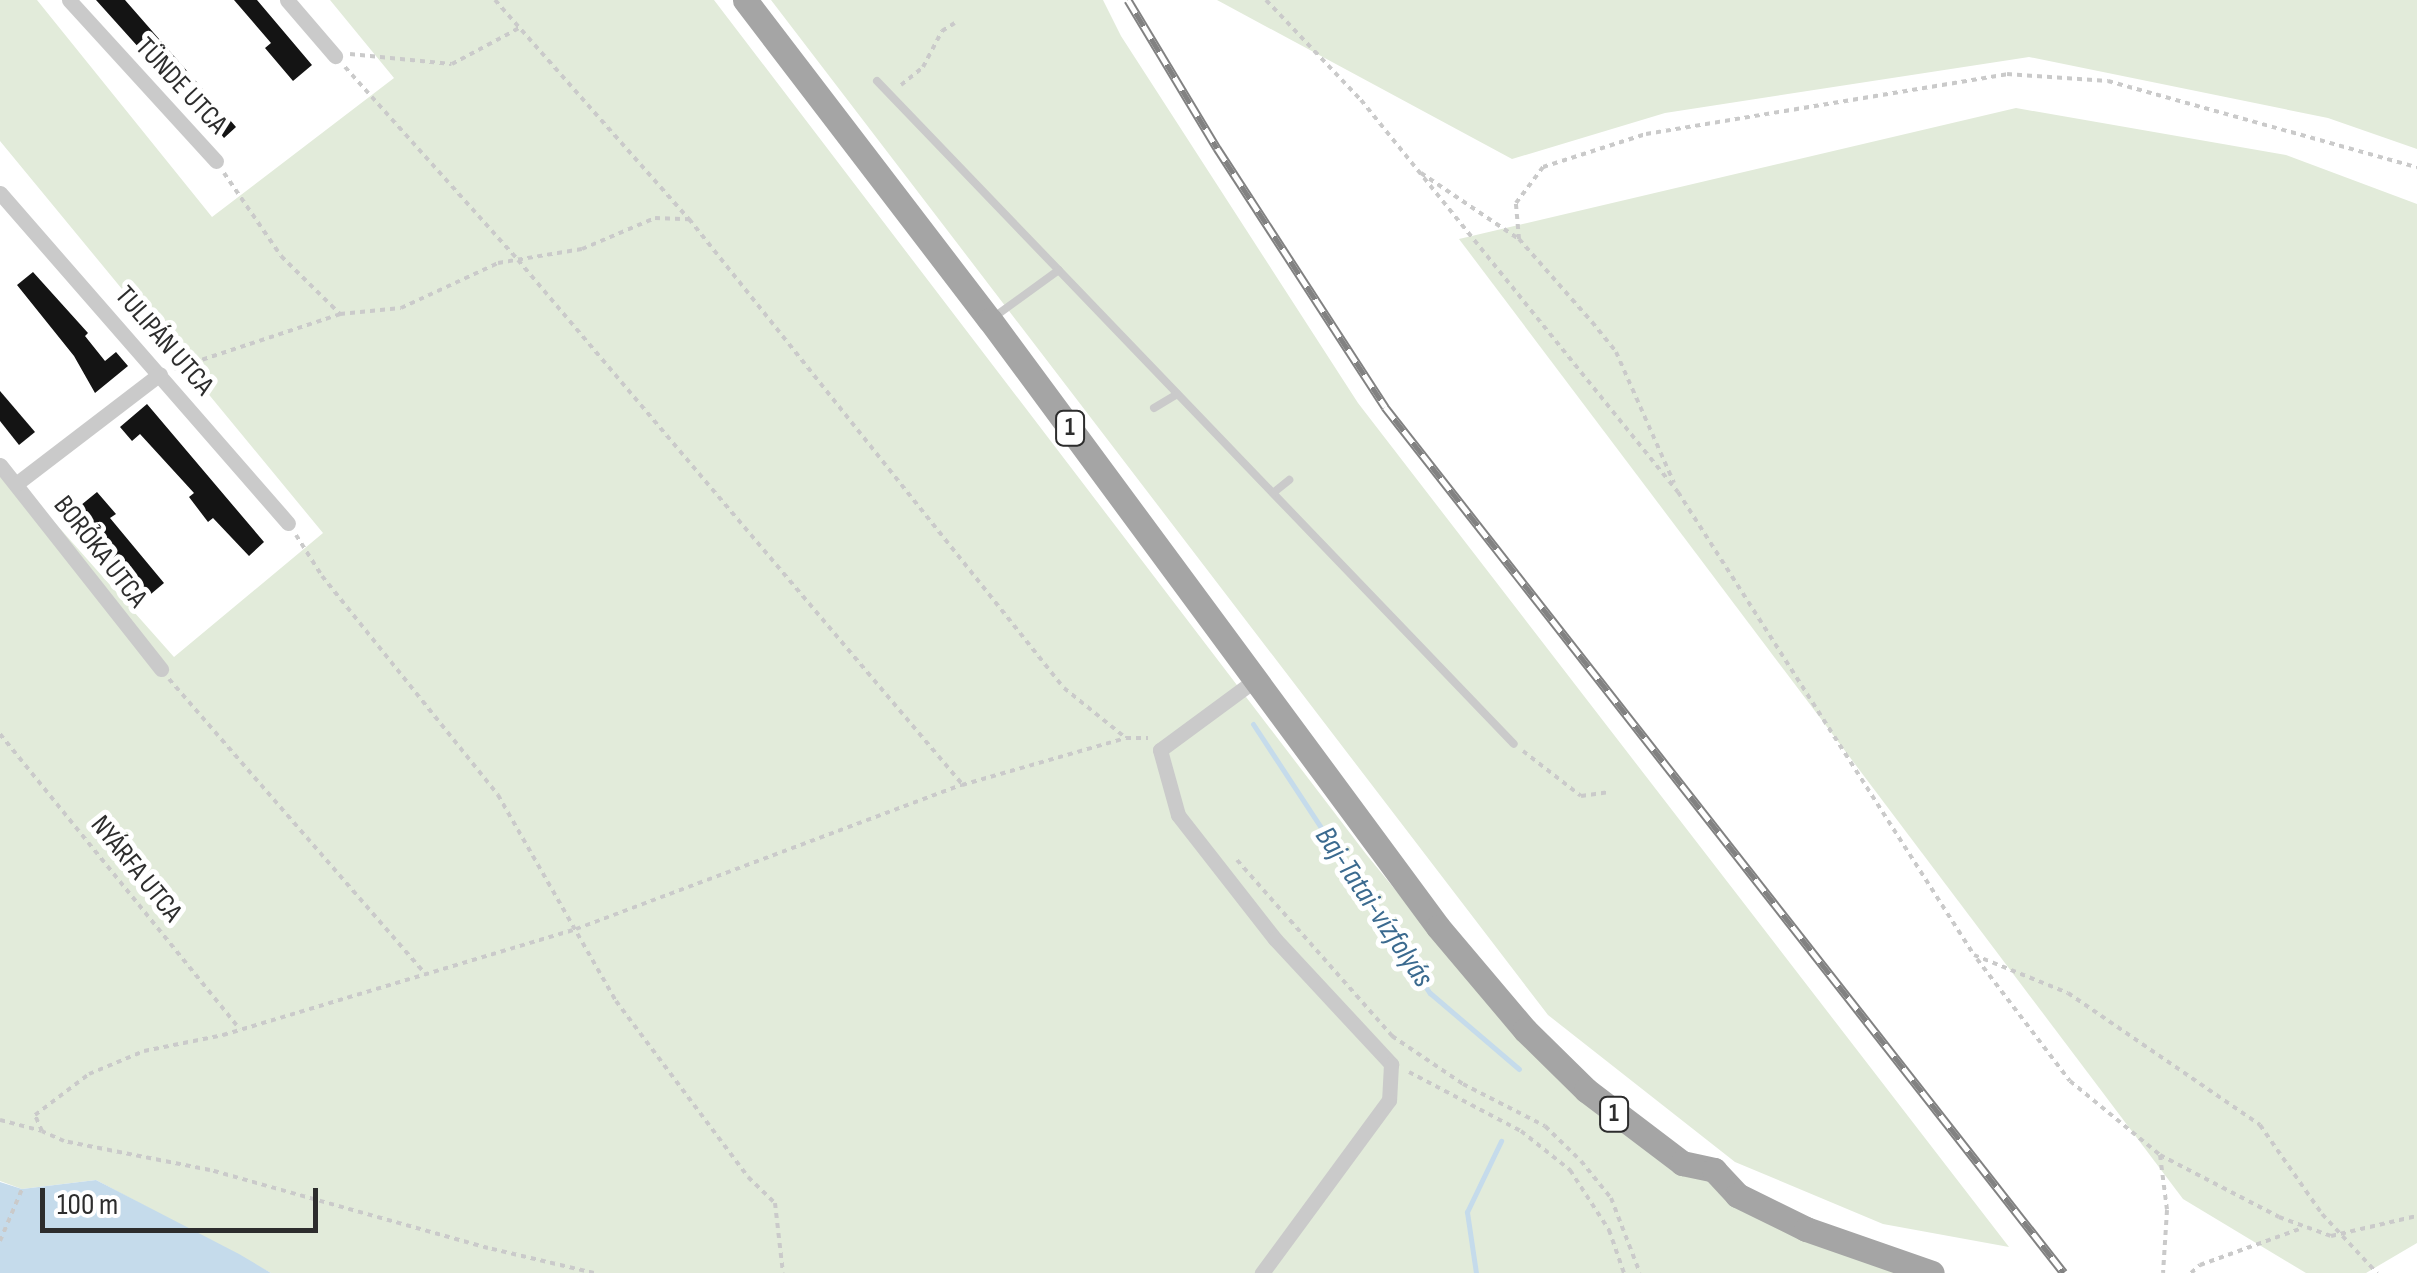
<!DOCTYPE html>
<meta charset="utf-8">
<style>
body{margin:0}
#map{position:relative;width:2417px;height:1273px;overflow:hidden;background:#fff;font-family:"Sofia Sans Condensed",sans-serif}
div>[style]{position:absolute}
.green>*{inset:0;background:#e2ebda}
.water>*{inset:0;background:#c5dbeb}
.stream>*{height:5px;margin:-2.5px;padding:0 2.5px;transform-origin:2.5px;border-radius:2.5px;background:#c5dbeb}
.building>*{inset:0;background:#141414}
.path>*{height:4px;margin-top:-2px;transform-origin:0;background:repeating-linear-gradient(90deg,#cacaca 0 5px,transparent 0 10px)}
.service>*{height:8px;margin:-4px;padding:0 4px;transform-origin:4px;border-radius:4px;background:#cacaca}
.minor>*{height:15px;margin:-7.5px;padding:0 7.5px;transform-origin:7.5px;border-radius:7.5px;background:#cacaca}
.primary>*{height:25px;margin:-12.5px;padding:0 12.5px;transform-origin:12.5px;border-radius:12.5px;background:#a5a5a5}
.rail>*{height:9px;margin-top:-4.5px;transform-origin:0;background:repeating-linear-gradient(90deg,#fff 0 15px,#828282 0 30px);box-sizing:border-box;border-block:2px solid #828282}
span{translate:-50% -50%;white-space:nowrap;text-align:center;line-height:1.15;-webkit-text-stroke:10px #fff;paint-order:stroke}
.shield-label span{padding:2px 8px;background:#fff;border:2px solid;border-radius:8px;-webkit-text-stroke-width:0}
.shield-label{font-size:25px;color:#2d2d2d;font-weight:700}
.street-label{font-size:28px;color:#2d2d2d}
.water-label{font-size:30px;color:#3b6a8f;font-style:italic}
.scale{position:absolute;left:40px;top:1188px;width:278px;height:45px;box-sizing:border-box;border:5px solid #2d2d2d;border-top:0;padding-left:12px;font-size:30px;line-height:35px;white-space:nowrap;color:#2d2d2d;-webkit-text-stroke:8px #fff;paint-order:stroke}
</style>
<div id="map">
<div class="green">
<i style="clip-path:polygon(0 0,37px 0,212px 217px,394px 78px,330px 0,714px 0,1366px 854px,1517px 1039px,1737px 1195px,1932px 1273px,271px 1273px,96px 1180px,22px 1189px,0 1181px,0 461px,174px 657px,323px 533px,0 141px)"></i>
<i style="clip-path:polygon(771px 0,1103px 0,1121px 36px,1358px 403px,2009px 1247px,1883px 1224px,1735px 1162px,1548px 1015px)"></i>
<i style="clip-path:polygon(1217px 0,2417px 0,2417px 149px,2328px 118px,2029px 57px,1665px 113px,1512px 159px)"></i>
<i style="clip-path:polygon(2016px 108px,2286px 155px,2417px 204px,2417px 1243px,2366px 1273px,2306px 1273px,2183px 1199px,1459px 239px)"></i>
</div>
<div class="water">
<i style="clip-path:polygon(96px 1180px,239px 1254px,271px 1273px,0 1273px,0 1182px,22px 1189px)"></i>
</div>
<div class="stream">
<i style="left:1253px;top:724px;width:322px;rotate:56.7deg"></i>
<i style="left:1430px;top:993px;width:117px;rotate:40.5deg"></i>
<i style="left:1476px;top:1273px;width:62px;rotate:-98.4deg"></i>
<i style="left:1467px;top:1212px;width:79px;rotate:-64.4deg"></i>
</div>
<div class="building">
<i style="clip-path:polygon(96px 0,125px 0,236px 127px,224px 138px,164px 64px,158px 69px)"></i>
<i style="clip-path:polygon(234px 0,257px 0,312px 65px,293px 81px,265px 48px,271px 43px)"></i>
<i style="clip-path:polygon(33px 272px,88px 333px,85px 336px,105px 361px,116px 352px,128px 366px,95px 393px,74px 356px,17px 285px)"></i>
<i style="clip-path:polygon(0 391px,35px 432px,19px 445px,0 421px)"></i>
<i style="clip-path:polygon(147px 404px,264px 542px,249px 556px,213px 518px,208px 522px,189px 497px,194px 493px,140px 434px,132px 441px,120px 427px)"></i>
<i style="clip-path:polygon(97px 492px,116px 514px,110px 518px,164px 583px,145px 599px,75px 510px)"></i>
</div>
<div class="path">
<i style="left:495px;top:0;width:293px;rotate:48.5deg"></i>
<i style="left:689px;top:219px;width:600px;rotate:51.36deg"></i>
<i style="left:1064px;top:688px;width:80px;rotate:38.9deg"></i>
<i style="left:1126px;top:738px;width:22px"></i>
<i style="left:1266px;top:0;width:138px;rotate:46.5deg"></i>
<i style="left:1361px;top:100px;width:504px;rotate:51.04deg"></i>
<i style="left:1678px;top:492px;width:550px;rotate:57.41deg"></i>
<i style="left:1974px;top:955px;width:101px;rotate:22deg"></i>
<i style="left:2068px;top:993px;width:233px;rotate:34.5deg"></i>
<i style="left:2260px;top:1125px;width:108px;rotate:55.1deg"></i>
<i style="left:2322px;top:1214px;width:81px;rotate:47deg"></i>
<i style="left:350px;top:54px;width:102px;rotate:5.6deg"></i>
<i style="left:452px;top:64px;width:76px;rotate:-28.2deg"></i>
<i style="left:345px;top:67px;width:259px;rotate:48.1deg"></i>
<i style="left:518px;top:260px;width:687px;rotate:49.72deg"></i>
<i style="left:901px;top:85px;width:28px;rotate:-39deg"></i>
<i style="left:923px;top:67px;width:41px;rotate:-62.2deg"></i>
<i style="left:942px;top:31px;width:15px;rotate:-32deg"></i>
<i style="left:224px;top:173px;width:101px;rotate:55.5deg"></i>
<i style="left:281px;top:256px;width:83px;rotate:44.5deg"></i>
<i style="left:340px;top:314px;width:61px;rotate:-5.6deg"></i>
<i style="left:401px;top:308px;width:107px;rotate:-24.9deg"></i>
<i style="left:498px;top:263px;width:85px;rotate:-9.5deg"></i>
<i style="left:582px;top:249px;width:79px;rotate:-23deg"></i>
<i style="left:655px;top:218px;width:34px;rotate:2deg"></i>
<i style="left:1421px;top:173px;width:118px;rotate:34deg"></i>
<i style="left:1519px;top:239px;width:111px;rotate:48.7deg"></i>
<i style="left:1592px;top:322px;width:38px;rotate:51deg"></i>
<i style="left:1616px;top:352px;width:143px;rotate:66.1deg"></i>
<i style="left:1519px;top:239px;width:36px;rotate:-95deg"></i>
<i style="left:1516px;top:203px;width:45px;rotate:-53.1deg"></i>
<i style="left:1543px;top:167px;width:108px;rotate:-17.8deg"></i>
<i style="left:1646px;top:134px;width:366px;rotate:-9.4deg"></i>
<i style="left:2007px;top:74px;width:101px;rotate:4deg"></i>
<i style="left:2108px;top:81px;width:321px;rotate:15.6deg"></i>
<i style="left:174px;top:369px;width:175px;rotate:-18.3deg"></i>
<i style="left:296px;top:535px;width:49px;rotate:57.6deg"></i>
<i style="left:322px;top:576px;width:281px;rotate:51.2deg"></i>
<i style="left:498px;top:795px;width:237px;rotate:60.2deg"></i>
<i style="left:616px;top:1001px;width:220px;rotate:53.1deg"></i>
<i style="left:748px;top:1177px;width:37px;rotate:44deg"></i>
<i style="left:775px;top:1203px;width:70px;rotate:83.5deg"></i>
<i style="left:169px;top:679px;width:391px;rotate:49deg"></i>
<i style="left:0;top:734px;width:380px;rotate:50.9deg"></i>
<i style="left:1523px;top:751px;width:73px;rotate:37.8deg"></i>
<i style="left:1581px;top:796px;width:27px;rotate:-8deg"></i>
<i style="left:1237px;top:860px;width:235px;rotate:48.6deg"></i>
<i style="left:1392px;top:1036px;width:86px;rotate:34.1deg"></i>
<i style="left:1463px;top:1084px;width:92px;rotate:27.1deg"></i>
<i style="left:1545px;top:1126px;width:50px;rotate:44.2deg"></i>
<i style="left:1581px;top:1161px;width:48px;rotate:51deg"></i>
<i style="left:1611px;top:1198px;width:80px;rotate:68.9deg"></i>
<i style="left:1977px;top:959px;width:153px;rotate:52.7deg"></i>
<i style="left:2070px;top:1081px;width:117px;rotate:39.4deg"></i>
<i style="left:2160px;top:1155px;width:134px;rotate:27.5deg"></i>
<i style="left:2279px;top:1217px;width:55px;rotate:20.1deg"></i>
<i style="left:2331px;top:1236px;width:88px;rotate:-13.1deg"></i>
<i style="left:1409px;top:1072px;width:127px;rotate:27.8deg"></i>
<i style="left:1521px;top:1131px;width:63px;rotate:38.5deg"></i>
<i style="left:1570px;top:1170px;width:72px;rotate:57deg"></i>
<i style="left:1609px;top:1230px;width:46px;rotate:70.8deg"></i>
<i style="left:0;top:1120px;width:43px;rotate:14.7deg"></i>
<i style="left:2160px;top:1155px;width:55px;rotate:82.7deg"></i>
<i style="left:2167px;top:1210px;width:63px;rotate:93.6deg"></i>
<i style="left:0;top:1241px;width:56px;rotate:-67.1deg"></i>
<i style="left:594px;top:1273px;width:109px;rotate:-166.7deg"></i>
<i style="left:488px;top:1248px;width:289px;rotate:-164.3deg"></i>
<i style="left:210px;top:1170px;width:149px;rotate:-168.8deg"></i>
<i style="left:64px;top:1141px;width:24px;rotate:-156deg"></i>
<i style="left:42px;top:1131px;width:17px;rotate:-114deg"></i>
<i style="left:35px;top:1115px;width:68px;rotate:-37.2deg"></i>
<i style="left:89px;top:1074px;width:60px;rotate:-22.7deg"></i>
<i style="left:144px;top:1051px;width:81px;rotate:-11.4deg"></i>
<i style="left:223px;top:1035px;width:369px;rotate:-16.7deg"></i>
<i style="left:576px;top:929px;width:412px;rotate:-20.5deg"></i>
<i style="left:962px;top:785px;width:171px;rotate:-16deg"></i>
<i style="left:2191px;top:1273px;width:12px;rotate:-42deg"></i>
<i style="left:2200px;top:1265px;width:109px;rotate:-19.9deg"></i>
</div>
<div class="service">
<i style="left:877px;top:81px;width:919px;rotate:46.15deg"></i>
<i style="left:994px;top:317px;width:80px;rotate:-35.9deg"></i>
<i style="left:1154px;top:408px;width:27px;rotate:-31deg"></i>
<i style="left:1273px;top:493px;width:21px;rotate:-39deg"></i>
</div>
<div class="minor">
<i style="left:69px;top:0;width:218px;rotate:47.6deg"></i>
<i style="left:287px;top:0;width:74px;rotate:49.4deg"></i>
<i style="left:0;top:193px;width:438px;rotate:48.9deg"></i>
<i style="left:0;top:465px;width:260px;rotate:51.7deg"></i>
<i style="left:16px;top:484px;width:181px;rotate:-37.4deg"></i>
<i style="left:1255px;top:680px;width:118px;rotate:143.6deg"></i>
<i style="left:1160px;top:750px;width:67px;rotate:74.5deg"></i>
<i style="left:1178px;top:815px;width:157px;rotate:52deg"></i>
<i style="left:1275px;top:939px;width:171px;rotate:47.1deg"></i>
<i style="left:1391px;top:1064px;width:36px;rotate:93deg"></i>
<i style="left:1389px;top:1100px;width:215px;rotate:126.3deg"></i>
</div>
<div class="primary">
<i style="left:745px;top:0;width:403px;rotate:52.6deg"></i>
<i style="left:990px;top:320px;width:754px;rotate:53.57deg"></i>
<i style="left:1438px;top:927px;width:135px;rotate:49.8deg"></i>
<i style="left:1525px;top:1030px;width:86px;rotate:44.5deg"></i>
<i style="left:1586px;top:1090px;width:121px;rotate:37.2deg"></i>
<i style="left:1682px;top:1163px;width:33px;rotate:12deg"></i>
<i style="left:1714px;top:1170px;width:34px;rotate:47deg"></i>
<i style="left:1737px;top:1195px;width:77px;rotate:26.2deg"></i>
<i style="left:1806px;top:1229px;width:133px;rotate:19.2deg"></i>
</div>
<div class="rail">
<i style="left:1128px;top:0;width:173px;rotate:59deg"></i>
<i style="left:1217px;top:148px;width:309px;rotate:57deg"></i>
<i style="left:1385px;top:407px;width:1100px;rotate:51.9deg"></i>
</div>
<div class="shield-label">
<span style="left:1070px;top:428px">1</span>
<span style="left:1614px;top:1114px">1</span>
</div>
<div class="street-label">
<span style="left:181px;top:86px;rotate:47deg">TÜNDE UTCA</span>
<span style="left:164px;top:341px;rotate:49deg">TULIPÁN UTCA</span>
<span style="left:100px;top:552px;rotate:52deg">BORÓKA UTCA</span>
<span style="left:136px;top:869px;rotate:51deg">NYÁRFA UTCA</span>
</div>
<div class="water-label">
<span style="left:1374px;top:907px;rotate:56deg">Baj-Tatai-vízfolyás</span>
</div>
<div class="scale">100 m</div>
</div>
